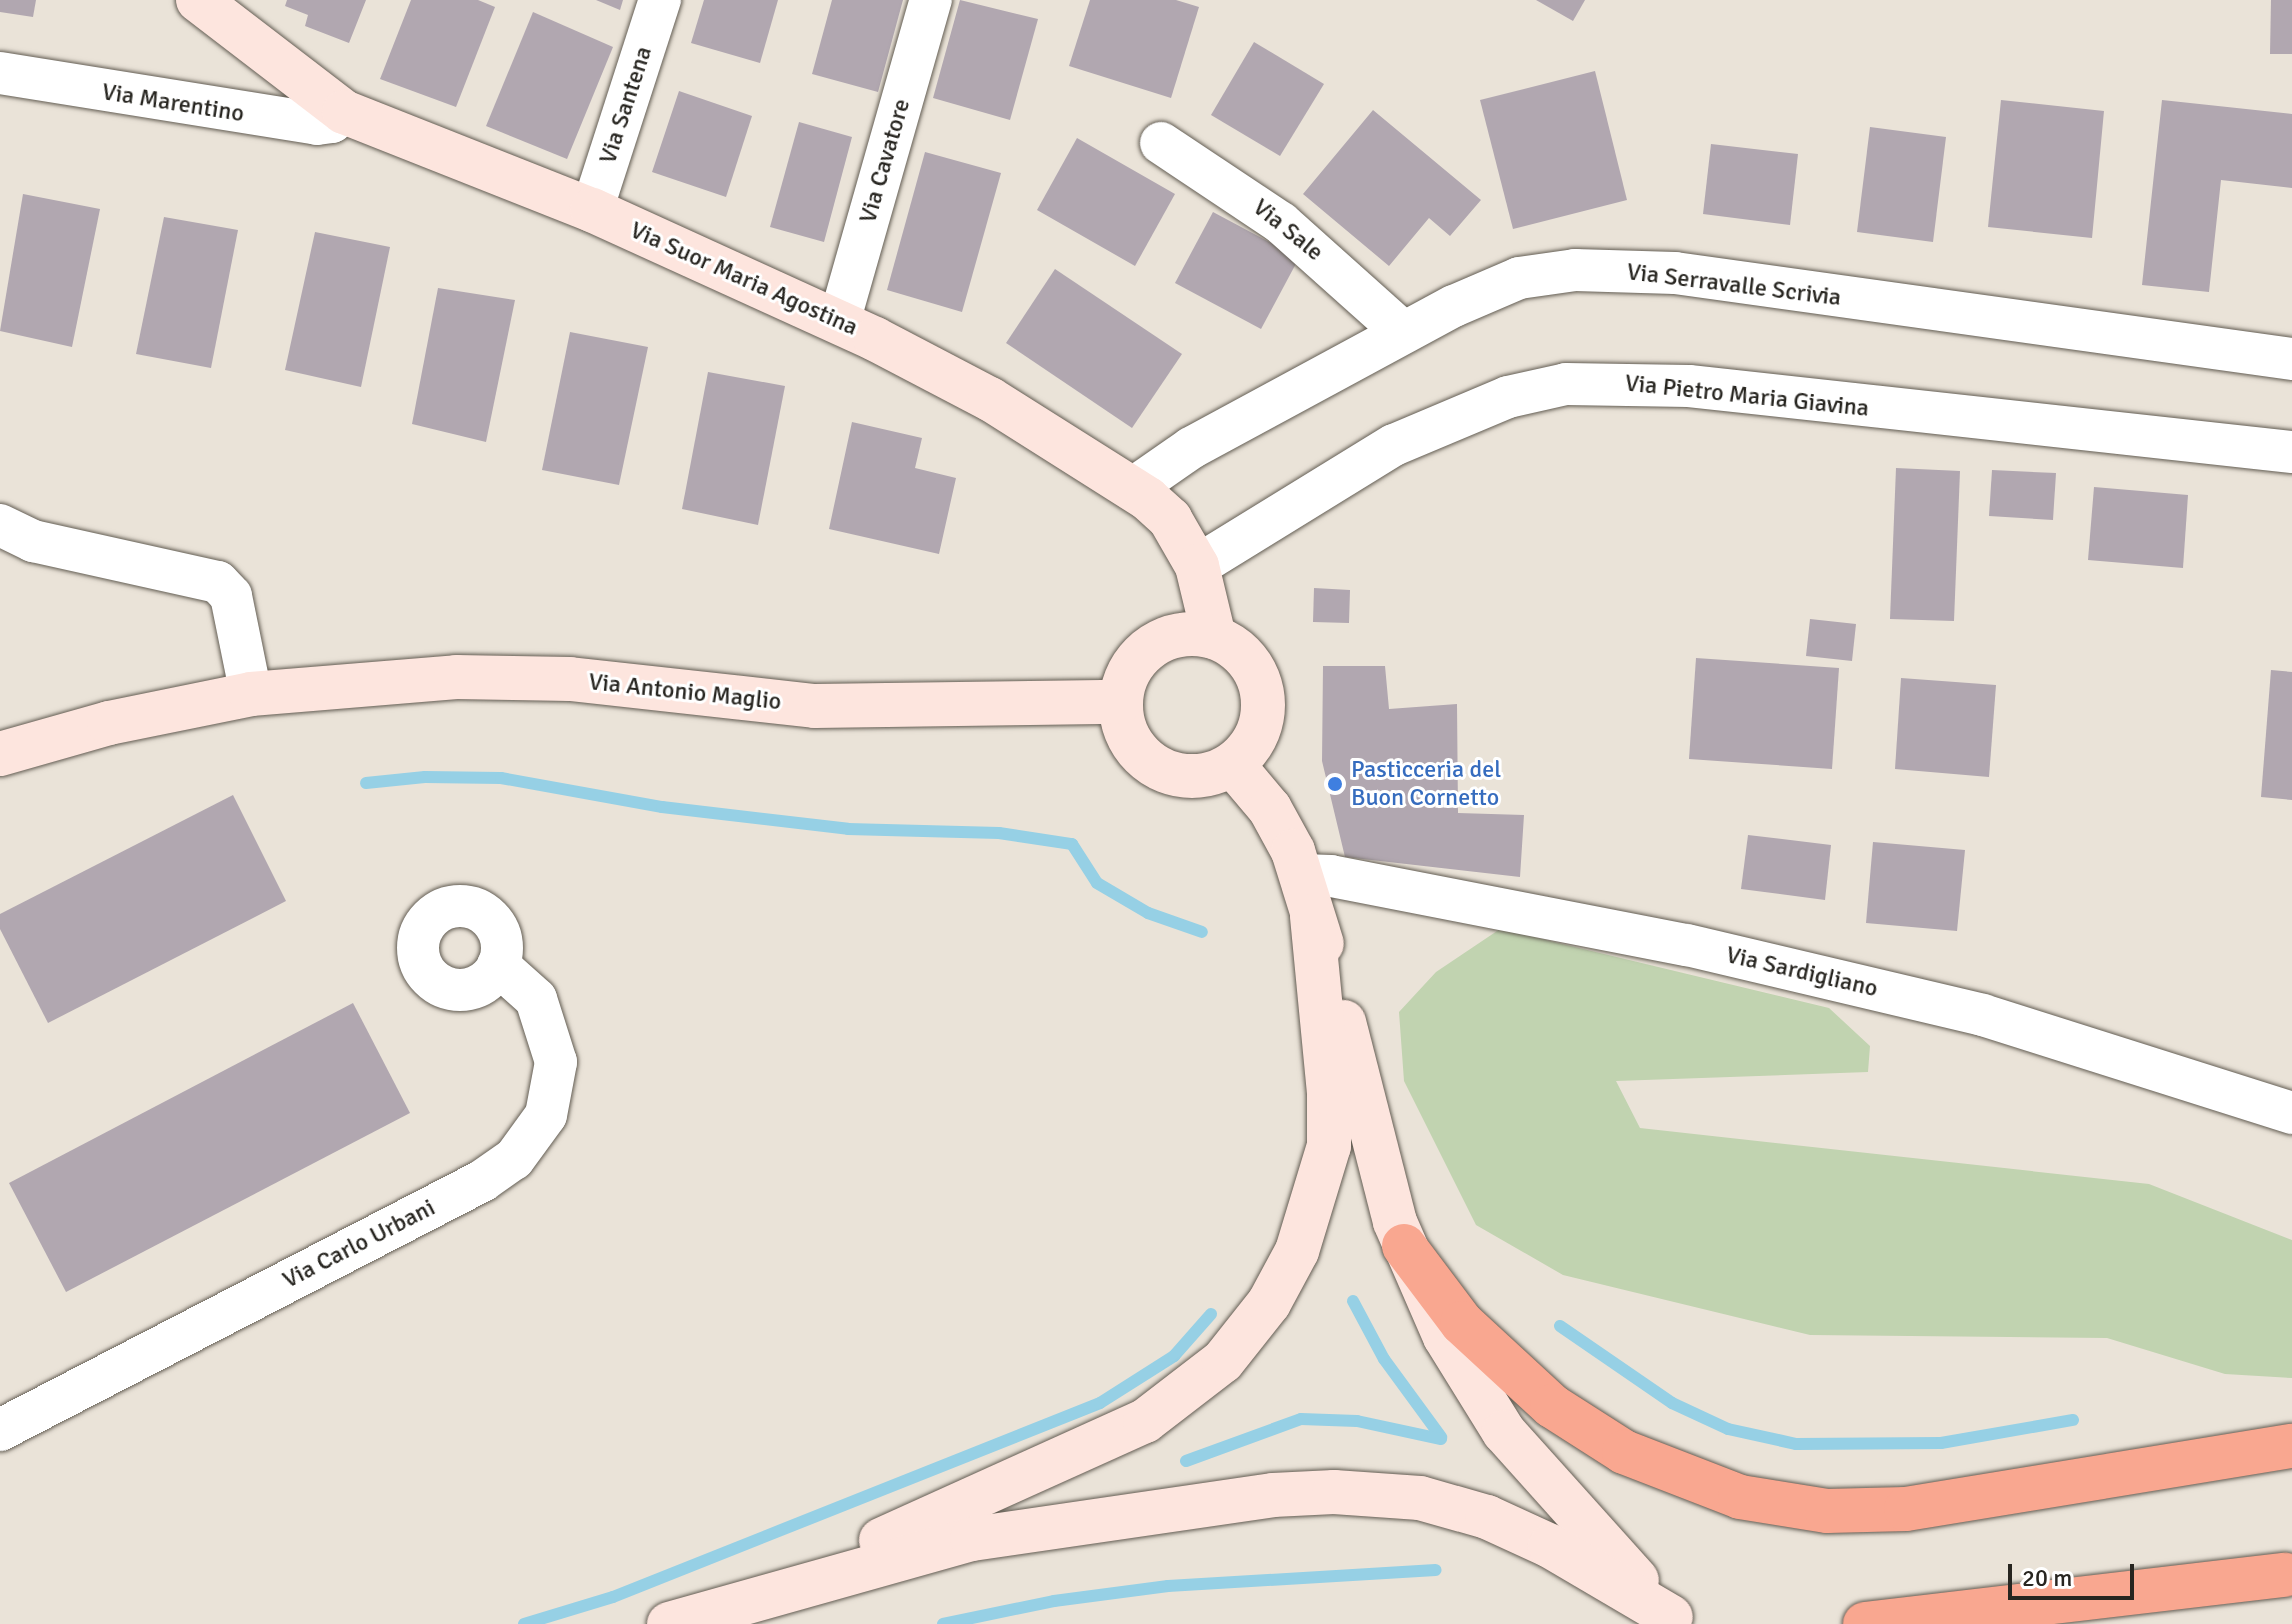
<!DOCTYPE html>
<style>
body{margin:0}
#map{position:relative;width:2292px;height:1624px;overflow:hidden;background:#eae3d8;font-family:Signika,sans-serif}
div>[style]{position:absolute}
.green>*{inset:0;background:#c1d3b0}
.stream>*{height:12px;margin:-6px;padding:0 6px;transform-origin:6px;border-radius:6px;background:#96d0e5}
.building>*{inset:0;background:#b1a7b0}
.roads{filter:drop-shadow(0 0 2px #635d53) drop-shadow(0 0 2px #635d53)}
.street>*{height:42px;margin:-21px;padding:0 21px;transform-origin:21px;border-radius:21px;background:#fff}
.street>.ring{margin:-21px;padding:0;box-sizing:content-box;background:none;border:42px solid #fff;border-radius:50%}
.secondary>*{height:44px;margin:-22px;padding:0 22px;transform-origin:22px;border-radius:22px;background:#fde5de}
.secondary>.ring{margin:-22px;padding:0;box-sizing:content-box;background:none;border:44px solid #fde5de;border-radius:50%}
.highway>*{height:44px;margin:-22px;padding:0 22px;transform-origin:22px;border-radius:22px;background:#f9a790}
.dots>*{width:22px;height:22px;translate:-50% -50%;box-sizing:border-box;border:4px solid #fff;border-radius:50%}
span{translate:-50% -50%;white-space:nowrap;text-align:center;line-height:1.15;-webkit-text-stroke:6px #fff;paint-order:stroke}
.street-label{font-size:24px;color:#272520}
.shop-label{font-size:24px;color:#366cbe}
.left{translate:0 -50%;text-align:left}
.scale{position:absolute;left:2008px;top:1564px;width:126px;height:36px;box-sizing:border-box;border:4px solid #272520;border-top:0;padding-left:10px;font-size:24px;line-height:28px;white-space:nowrap;color:#272520;-webkit-text-stroke:6px #fff;paint-order:stroke}
</style>
<div id="map">
<div class="green">
<i style="clip-path:polygon(1500px 929px,1829px 1008px,1870px 1046px,1868px 1072px,1616px 1081px,1640px 1128px,2149px 1184px,2292px 1240px,2292px 1378px,2225px 1374px,2107px 1338px,1810px 1335px,1563px 1275px,1476px 1225px,1404px 1081px,1399px 1012px,1436px 972px)"></i>
</div>
<div class="stream">
<i style="left:366px;top:783px;width:59px;rotate:-5.8deg"></i>
<i style="left:425px;top:777px;width:76px;rotate:0.8deg"></i>
<i style="left:501px;top:778px;width:164px;rotate:10.2deg"></i>
<i style="left:662px;top:807px;width:187px;rotate:6.7deg"></i>
<i style="left:848px;top:829px;width:151px;rotate:1.5deg"></i>
<i style="left:999px;top:833px;width:74px;rotate:8.6deg"></i>
<i style="left:1072px;top:844px;width:46px;rotate:57.3deg"></i>
<i style="left:1097px;top:883px;width:59px;rotate:30.5deg"></i>
<i style="left:1148px;top:913px;width:57px;rotate:19.4deg"></i>
<i style="left:1353px;top:1301px;width:66px;rotate:61.9deg"></i>
<i style="left:1384px;top:1359px;width:97px;rotate:53.8deg"></i>
<i style="left:1560px;top:1326px;width:136px;rotate:34.5deg"></i>
<i style="left:1672px;top:1403px;width:62px;rotate:24.9deg"></i>
<i style="left:1728px;top:1429px;width:70px;rotate:12.4deg"></i>
<i style="left:1796px;top:1444px;width:145px;rotate:-0.4deg"></i>
<i style="left:1941px;top:1443px;width:134px;rotate:-9.9deg"></i>
<i style="left:1186px;top:1461px;width:122px;rotate:-20.1deg"></i>
<i style="left:1301px;top:1419px;width:56px;rotate:2deg"></i>
<i style="left:1357px;top:1421px;width:86px;rotate:12.1deg"></i>
<i style="left:524px;top:1624px;width:93px;rotate:-16.9deg"></i>
<i style="left:613px;top:1597px;width:524px;rotate:-21.72deg"></i>
<i style="left:1100px;top:1403px;width:88px;rotate:-32.4deg"></i>
<i style="left:1174px;top:1356px;width:56px;rotate:-48.6deg"></i>
<i style="left:943px;top:1624px;width:113px;rotate:-11.7deg"></i>
<i style="left:1054px;top:1601px;width:115px;rotate:-7.5deg"></i>
<i style="left:1168px;top:1586px;width:268px;rotate:-3.4deg"></i>
</div>
<div class="building">
<i style="clip-path:polygon(0 0,36px 0,33px 17px,0 12px)"></i>
<i style="clip-path:polygon(287px 0,366px 0,349px 43px,305px 26px,308px 15px,285px 6px)"></i>
<i style="clip-path:polygon(411px 0,478px 0,495px 7px,456px 107px,380px 79px)"></i>
<i style="clip-path:polygon(596px 0,623px 0,620px 10px)"></i>
<i style="clip-path:polygon(704px 0,778px 0,760px 63px,691px 43px)"></i>
<i style="clip-path:polygon(832px 0,903px 0,878px 92px,812px 74px)"></i>
<i style="clip-path:polygon(960px 0,1038px 19px,1010px 120px,933px 98px)"></i>
<i style="clip-path:polygon(1090px 0,1176px 0,1199px 7px,1171px 98px,1069px 66px)"></i>
<i style="clip-path:polygon(1536px 0,1585px 0,1573px 21px)"></i>
<i style="clip-path:polygon(2271px 0,2292px 0,2292px 54px,2270px 54px)"></i>
<i style="clip-path:polygon(533px 12px,613px 47px,567px 159px,486px 126px)"></i>
<i style="clip-path:polygon(1254px 42px,1324px 84px,1280px 156px,1211px 115px)"></i>
<i style="clip-path:polygon(1595px 71px,1627px 200px,1513px 229px,1480px 100px)"></i>
<i style="clip-path:polygon(679px 91px,752px 116px,726px 197px,652px 172px)"></i>
<i style="clip-path:polygon(2001px 100px,2104px 111px,2092px 238px,1988px 227px)"></i>
<i style="clip-path:polygon(2162px 100px,2292px 114px,2292px 188px,2221px 180px,2209px 292px,2142px 285px)"></i>
<i style="clip-path:polygon(1373px 110px,1481px 200px,1450px 236px,1429px 218px,1389px 266px,1303px 194px)"></i>
<i style="clip-path:polygon(799px 122px,852px 137px,824px 242px,770px 227px)"></i>
<i style="clip-path:polygon(1870px 127px,1946px 137px,1933px 242px,1857px 232px)"></i>
<i style="clip-path:polygon(1077px 138px,1175px 194px,1135px 266px,1037px 210px)"></i>
<i style="clip-path:polygon(1711px 144px,1798px 154px,1790px 225px,1703px 214px)"></i>
<i style="clip-path:polygon(925px 152px,1001px 173px,962px 312px,887px 290px)"></i>
<i style="clip-path:polygon(23px 194px,100px 209px,72px 347px,0 331px)"></i>
<i style="clip-path:polygon(1213px 212px,1299px 258px,1261px 329px,1175px 283px)"></i>
<i style="clip-path:polygon(164px 217px,238px 230px,211px 368px,136px 354px)"></i>
<i style="clip-path:polygon(315px 232px,390px 247px,361px 387px,285px 370px)"></i>
<i style="clip-path:polygon(1055px 269px,1182px 354px,1132px 428px,1006px 343px)"></i>
<i style="clip-path:polygon(438px 288px,515px 300px,486px 442px,412px 424px)"></i>
<i style="clip-path:polygon(570px 332px,648px 347px,619px 485px,542px 470px)"></i>
<i style="clip-path:polygon(708px 372px,785px 386px,758px 525px,682px 509px)"></i>
<i style="clip-path:polygon(852px 422px,922px 438px,915px 468px,956px 478px,939px 554px,829px 529px)"></i>
<i style="clip-path:polygon(1896px 468px,1960px 471px,1954px 621px,1890px 619px)"></i>
<i style="clip-path:polygon(1992px 470px,2056px 473px,2053px 520px,1989px 516px)"></i>
<i style="clip-path:polygon(2094px 487px,2188px 495px,2183px 568px,2088px 560px)"></i>
<i style="clip-path:polygon(1314px 588px,1350px 590px,1349px 623px,1313px 622px)"></i>
<i style="clip-path:polygon(1810px 619px,1856px 624px,1852px 661px,1806px 656px)"></i>
<i style="clip-path:polygon(1696px 658px,1839px 668px,1832px 769px,1689px 759px)"></i>
<i style="clip-path:polygon(1323px 666px,1385px 666px,1389px 709px,1457px 704px,1458px 813px,1524px 815px,1520px 877px,1345px 857px,1322px 761px)"></i>
<i style="clip-path:polygon(2271px 670px,2292px 672px,2292px 800px,2261px 797px)"></i>
<i style="clip-path:polygon(1901px 678px,1996px 685px,1989px 777px,1895px 769px)"></i>
<i style="clip-path:polygon(233px 795px,286px 901px,48px 1023px,0 929px,0 914px)"></i>
<i style="clip-path:polygon(1748px 835px,1831px 845px,1825px 900px,1741px 889px)"></i>
<i style="clip-path:polygon(1873px 842px,1965px 850px,1957px 931px,1866px 923px)"></i>
<i style="clip-path:polygon(353px 1003px,410px 1113px,66px 1292px,9px 1183px)"></i>
</div>
<div class="roads">
<div class="street">
<i style="left:0;top:73px;width:321px;rotate:9.1deg"></i>
<i style="left:317px;top:124px;width:15px;rotate:-8deg"></i>
<i style="left:332px;top:122px;width:16px;rotate:-40deg"></i>
<i style="left:1161px;top:143px;width:144px;rotate:33.7deg"></i>
<i style="left:1281px;top:223px;width:164px;rotate:41.8deg"></i>
<i style="left:592px;top:210px;width:221px;rotate:-72.1deg"></i>
<i style="left:839px;top:322px;width:335px;rotate:-74.1deg"></i>
<i style="left:1132px;top:489px;width:72px;rotate:-34.8deg"></i>
<i style="left:1191px;top:448px;width:299px;rotate:-28.4deg"></i>
<i style="left:1454px;top:306px;width:71px;rotate:-23.3deg"></i>
<i style="left:1519px;top:278px;width:57px;rotate:-8.1deg"></i>
<i style="left:1575px;top:270px;width:100px;rotate:1.7deg"></i>
<i style="left:1675px;top:273px;width:623px;rotate:7.93deg"></i>
<i style="left:0;top:525px;width:37px;rotate:26deg"></i>
<i style="left:33px;top:541px;width:189px;rotate:12.5deg"></i>
<i style="left:218px;top:582px;width:19px;rotate:47deg"></i>
<i style="left:231px;top:596px;width:100px;rotate:78.5deg"></i>
<i style="left:1197px;top:566px;width:231px;rotate:-31.6deg"></i>
<i style="left:1394px;top:445px;width:124px;rotate:-22.8deg"></i>
<i style="left:1508px;top:397px;width:59px;rotate:-12.6deg"></i>
<i style="left:1566px;top:384px;width:123px;rotate:0.9deg"></i>
<i style="left:1689px;top:386px;width:607px;rotate:6.25deg"></i>
<i style="left:1302px;top:875px;width:29px;rotate:2deg"></i>
<i style="left:1331px;top:876px;width:363px;rotate:11deg"></i>
<i style="left:1687px;top:945px;width:304px;rotate:13.3deg"></i>
<i style="left:1983px;top:1015px;width:324px;rotate:17.6deg"></i>
<i class="ring" style="left:418px;top:906px;width:42px;height:42px"></i>
<i style="left:0;top:1430px;width:543px;rotate:-27.32deg"></i>
<i style="left:482px;top:1181px;width:39px;rotate:-35deg"></i>
<i style="left:514px;top:1159px;width:54px;rotate:-54deg"></i>
<i style="left:546px;top:1115px;width:54px;rotate:-79.3deg"></i>
<i style="left:556px;top:1062px;width:66px;rotate:-107.6deg"></i>
<i style="left:536px;top:999px;width:51px;rotate:-138.2deg"></i>
</div>
<div class="secondary">
<i style="left:198px;top:0;width:184px;rotate:37.5deg"></i>
<i style="left:344px;top:112px;width:267px;rotate:21.6deg"></i>
<i style="left:592px;top:210px;width:311px;rotate:24.5deg"></i>
<i style="left:875px;top:339px;width:130px;rotate:27.6deg"></i>
<i style="left:990px;top:399px;width:187px;rotate:32.3deg"></i>
<i style="left:1148px;top:499px;width:30px;rotate:42deg"></i>
<i style="left:1170px;top:519px;width:54px;rotate:60.1deg"></i>
<i style="left:1197px;top:566px;width:73px;rotate:76.5deg"></i>
<i class="ring" style="left:1121px;top:634px;width:98px;height:98px"></i>
<i style="left:0;top:754px;width:113px;rotate:-15.9deg"></i>
<i style="left:109px;top:723px;width:145px;rotate:-11.5deg"></i>
<i style="left:251px;top:694px;width:206px;rotate:-4.7deg"></i>
<i style="left:456px;top:677px;width:114px;rotate:1deg"></i>
<i style="left:570px;top:679px;width:246px;rotate:6.3deg"></i>
<i style="left:815px;top:706px;width:305px;rotate:-0.8deg"></i>
<i style="left:1233px;top:765px;width:57px;rotate:49.9deg"></i>
<i style="left:1270px;top:809px;width:48px;rotate:61.3deg"></i>
<i style="left:1293px;top:851px;width:97px;rotate:72.7deg"></i>
<i style="left:1344px;top:1022px;width:206px;rotate:75.7deg"></i>
<i style="left:1395px;top:1222px;width:125px;rotate:66.5deg"></i>
<i style="left:1445px;top:1337px;width:112px;rotate:58.2deg"></i>
<i style="left:1504px;top:1432px;width:199px;rotate:48.1deg"></i>
<i style="left:881px;top:1540px;width:290px;rotate:-24.3deg"></i>
<i style="left:1145px;top:1421px;width:98px;rotate:-37.6deg"></i>
<i style="left:1223px;top:1361px;width:74px;rotate:-51.6deg"></i>
<i style="left:1269px;top:1303px;width:59px;rotate:-61.7deg"></i>
<i style="left:1297px;top:1251px;width:110px;rotate:-73.1deg"></i>
<i style="left:1329px;top:1146px;width:53px;rotate:-90deg"></i>
<i style="left:1329px;top:1093px;width:178px;rotate:-95.5deg"></i>
<i style="left:669px;top:1624px;width:315px;rotate:-15.7deg"></i>
<i style="left:972px;top:1539px;width:304px;rotate:-8.3deg"></i>
<i style="left:1273px;top:1495px;width:61px;rotate:-2.8deg"></i>
<i style="left:1334px;top:1492px;width:86px;rotate:4deg"></i>
<i style="left:1420px;top:1498px;width:70px;rotate:15.8deg"></i>
<i style="left:1487px;top:1517px;width:69px;rotate:24.7deg"></i>
<i style="left:1550px;top:1546px;width:140px;rotate:30.4deg"></i>
</div>
<div class="highway">
<i style="left:1404px;top:1246px;width:96px;rotate:53deg"></i>
<i style="left:1462px;top:1323px;width:122px;rotate:42.7deg"></i>
<i style="left:1552px;top:1406px;width:85px;rotate:32.6deg"></i>
<i style="left:1624px;top:1452px;width:124px;rotate:21.2deg"></i>
<i style="left:1740px;top:1497px;width:88px;rotate:9.1deg"></i>
<i style="left:1827px;top:1511px;width:79px;rotate:-1.5deg"></i>
<i style="left:1906px;top:1509px;width:391px;rotate:-9.3deg"></i>
<i style="left:1865px;top:1624px;width:423px;rotate:-6.7deg"></i>
</div>
</div>
<div class="dots">
<i style="left:1335px;top:784px;background:#3f7fe0"></i>
</div>
<div class="street-label">
<span style="left:173px;top:103px;rotate:9deg">Via Marentino</span>
<span style="left:626px;top:105px;rotate:-72deg">Via Santena</span>
<span style="left:885px;top:161px;rotate:-74deg">Via Cavatore</span>
<span style="left:1288px;top:230px;rotate:39deg">Via Sale</span>
<span style="left:744px;top:279px;rotate:24deg">Via Suor Maria Agostina</span>
<span style="left:1734px;top:285px;rotate:7deg">Via Serravalle Scrivia</span>
<span style="left:1747px;top:396px;rotate:6deg">Via Pietro Maria Giavina</span>
<span style="left:685px;top:692px;rotate:6deg">Via Antonio Maglio</span>
<span style="left:1802px;top:972px;rotate:13deg">Via Sardigliano</span>
<span style="left:359px;top:1244px;rotate:-27deg">Via Carlo Urbani</span>
</div>
<div class="shop-label">
<span class="left" style="left:1351px;top:784px">Pasticceria del<br>Buon Cornetto</span>
</div>
<div class="scale">20 m</div>
</div>
